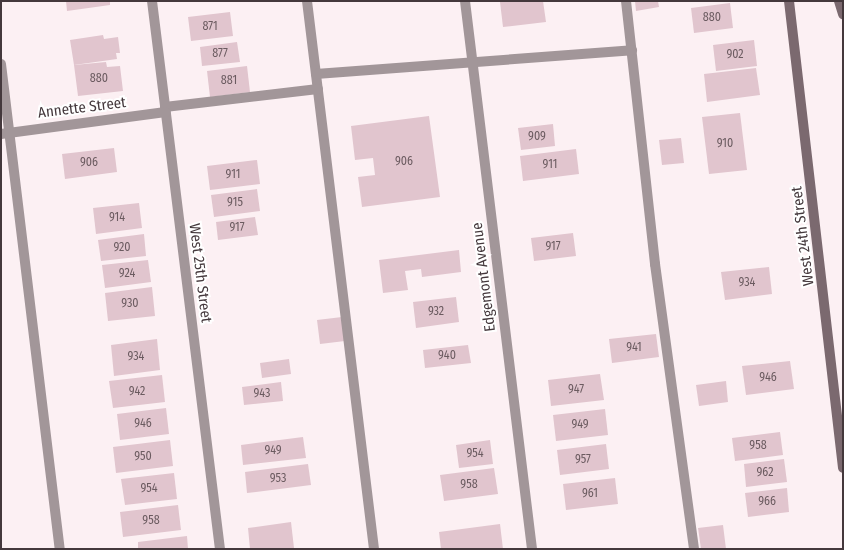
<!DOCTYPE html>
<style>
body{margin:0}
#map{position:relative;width:844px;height:550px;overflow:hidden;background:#fcf0f3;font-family:"Fira Sans Condensed",sans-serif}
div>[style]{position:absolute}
.building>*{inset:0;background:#e1c5ce}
.lane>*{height:10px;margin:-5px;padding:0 5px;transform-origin:5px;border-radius:5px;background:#a29699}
.street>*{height:10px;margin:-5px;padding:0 5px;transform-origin:5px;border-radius:5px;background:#a29699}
.secondary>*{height:10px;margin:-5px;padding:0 5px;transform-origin:5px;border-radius:5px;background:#7b696f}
span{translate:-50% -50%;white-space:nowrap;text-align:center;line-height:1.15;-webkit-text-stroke:4px #fff;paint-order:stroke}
.number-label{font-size:12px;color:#6b5b60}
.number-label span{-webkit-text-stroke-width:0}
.street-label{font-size:15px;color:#44383c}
.frame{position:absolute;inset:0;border:2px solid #44383c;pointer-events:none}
</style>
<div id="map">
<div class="building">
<i style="clip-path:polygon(66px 1px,110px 1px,110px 5px,67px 11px)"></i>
<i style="clip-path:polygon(543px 1px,546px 22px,503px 27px,500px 2px)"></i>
<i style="clip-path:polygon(635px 1px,658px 1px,659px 7px,636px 11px)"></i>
<i style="clip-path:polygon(730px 3px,733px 28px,694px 33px,691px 8px)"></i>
<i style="clip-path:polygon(230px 12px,233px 36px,191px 41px,188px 17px)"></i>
<i style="clip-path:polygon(103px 35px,104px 39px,118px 37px,120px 53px,116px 53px,117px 59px,74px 65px,70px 40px)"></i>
<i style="clip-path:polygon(754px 40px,757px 66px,716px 71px,713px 45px)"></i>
<i style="clip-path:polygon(237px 42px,240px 62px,202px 66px,200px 47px)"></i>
<i style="clip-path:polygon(106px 62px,107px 67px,120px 66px,123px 91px,78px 96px,74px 65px)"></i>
<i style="clip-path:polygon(247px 66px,250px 92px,210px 97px,207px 71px)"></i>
<i style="clip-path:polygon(756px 68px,760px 95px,707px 102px,704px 74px)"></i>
<i style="clip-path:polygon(740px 113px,747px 170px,709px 174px,702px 117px)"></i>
<i style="clip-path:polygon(429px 116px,440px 197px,362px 207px,358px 177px,375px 175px,373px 158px,355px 160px,351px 126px)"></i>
<i style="clip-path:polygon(553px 124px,555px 146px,521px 150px,518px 128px)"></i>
<i style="clip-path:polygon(681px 138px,684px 163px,662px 165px,659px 140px)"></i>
<i style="clip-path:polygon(114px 148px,117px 172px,65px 179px,62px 154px)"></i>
<i style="clip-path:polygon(576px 149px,579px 174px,523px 181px,520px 156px)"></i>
<i style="clip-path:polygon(257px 160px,260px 184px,210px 190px,207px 166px)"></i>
<i style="clip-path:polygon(257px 189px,260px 211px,214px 217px,211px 195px)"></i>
<i style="clip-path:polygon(139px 203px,142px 228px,96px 234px,93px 208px)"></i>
<i style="clip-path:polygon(255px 217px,258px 235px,218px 240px,216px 222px)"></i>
<i style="clip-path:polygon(573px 233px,576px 256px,534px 261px,531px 238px)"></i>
<i style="clip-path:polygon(144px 234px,146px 256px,101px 261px,98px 240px)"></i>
<i style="clip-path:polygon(459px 250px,461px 272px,422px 277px,421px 269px,405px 271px,408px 290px,383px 293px,379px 260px)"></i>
<i style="clip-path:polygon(148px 260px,151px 282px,105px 288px,102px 265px)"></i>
<i style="clip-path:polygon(769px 267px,772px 294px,725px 300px,721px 272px)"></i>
<i style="clip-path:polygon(152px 287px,155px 316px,108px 321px,105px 293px)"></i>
<i style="clip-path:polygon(456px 297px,459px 322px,416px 328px,413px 302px)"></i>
<i style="clip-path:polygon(342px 317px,345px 341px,320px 344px,317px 320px)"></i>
<i style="clip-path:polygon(656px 334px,659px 357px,612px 363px,609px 339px)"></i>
<i style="clip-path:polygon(157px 339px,160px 370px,114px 376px,111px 345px)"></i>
<i style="clip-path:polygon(468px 345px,471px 363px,425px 368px,423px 350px)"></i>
<i style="clip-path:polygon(289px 359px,291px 374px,262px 378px,260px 363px)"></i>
<i style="clip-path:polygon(790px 361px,794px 389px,746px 395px,742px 366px)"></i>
<i style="clip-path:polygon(600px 374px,604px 400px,551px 406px,548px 380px)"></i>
<i style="clip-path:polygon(162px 375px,165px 402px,113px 408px,109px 381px)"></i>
<i style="clip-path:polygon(726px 381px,728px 402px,699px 406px,696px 385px)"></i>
<i style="clip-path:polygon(281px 382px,283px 401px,244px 405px,242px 387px)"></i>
<i style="clip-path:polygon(166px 408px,169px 434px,120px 440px,117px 414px)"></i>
<i style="clip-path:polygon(605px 409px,608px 435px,556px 441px,553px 415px)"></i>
<i style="clip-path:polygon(780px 432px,783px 455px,735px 461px,732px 438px)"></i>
<i style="clip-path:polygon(303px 437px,306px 458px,243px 465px,241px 445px)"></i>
<i style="clip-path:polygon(170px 440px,173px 466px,116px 473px,113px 447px)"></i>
<i style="clip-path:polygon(490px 440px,493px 464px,459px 468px,456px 445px)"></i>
<i style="clip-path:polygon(606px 444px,609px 469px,560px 475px,557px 450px)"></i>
<i style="clip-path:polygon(784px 459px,787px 482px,746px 487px,744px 464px)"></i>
<i style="clip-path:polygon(308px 464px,311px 485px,247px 493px,245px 472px)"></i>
<i style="clip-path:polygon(494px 468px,498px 494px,444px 501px,440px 475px)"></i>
<i style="clip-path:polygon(174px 473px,177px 499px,125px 505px,121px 479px)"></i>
<i style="clip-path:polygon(615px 478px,618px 504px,566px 510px,563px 484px)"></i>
<i style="clip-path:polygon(787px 488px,789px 512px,748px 517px,745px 493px)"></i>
<i style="clip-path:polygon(178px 505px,181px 530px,123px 537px,120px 512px)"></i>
<i style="clip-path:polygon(291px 522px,294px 548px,250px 549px,248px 528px)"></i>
<i style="clip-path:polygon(500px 524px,503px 549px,441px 549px,439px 532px)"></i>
<i style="clip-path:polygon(723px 525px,726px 549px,701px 549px,698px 528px)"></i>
<i style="clip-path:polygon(187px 536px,188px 549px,138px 549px,138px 542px)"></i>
</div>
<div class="lane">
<i style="left:307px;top:1px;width:552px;rotate:83.03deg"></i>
<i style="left:626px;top:1px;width:265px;rotate:83.7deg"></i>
<i style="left:655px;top:264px;width:288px;rotate:82.2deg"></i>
<i style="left:1px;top:64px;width:489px;rotate:83.1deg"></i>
<i style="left:316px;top:74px;width:317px;rotate:-4.3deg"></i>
<i style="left:165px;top:107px;width:154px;rotate:-6.7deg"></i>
</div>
<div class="street">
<i style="left:152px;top:1px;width:552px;rotate:82.93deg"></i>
<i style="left:465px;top:1px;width:552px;rotate:83.03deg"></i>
<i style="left:1px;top:134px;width:166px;rotate:-7.6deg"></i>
</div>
<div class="secondary">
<i style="left:789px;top:1px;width:470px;rotate:83.4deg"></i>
<i style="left:839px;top:1px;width:14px;rotate:73deg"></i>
</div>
<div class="number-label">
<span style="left:712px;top:18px">880</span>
<span style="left:210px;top:27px">871</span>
<span style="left:220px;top:54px">877</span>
<span style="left:735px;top:55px">902</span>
<span style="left:99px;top:79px">880</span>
<span style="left:229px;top:81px">881</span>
<span style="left:537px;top:137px">909</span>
<span style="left:725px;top:144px">910</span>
<span style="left:404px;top:162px">906</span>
<span style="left:89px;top:163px">906</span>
<span style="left:550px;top:165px">911</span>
<span style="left:233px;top:175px">911</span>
<span style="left:235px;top:203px">915</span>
<span style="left:117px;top:218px">914</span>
<span style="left:237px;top:228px">917</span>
<span style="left:553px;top:247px">917</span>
<span style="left:122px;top:248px">920</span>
<span style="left:127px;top:274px">924</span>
<span style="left:747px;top:283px">934</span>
<span style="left:130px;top:304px">930</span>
<span style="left:436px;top:312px">932</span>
<span style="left:634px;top:348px">941</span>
<span style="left:447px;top:356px">940</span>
<span style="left:136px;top:357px">934</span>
<span style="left:768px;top:378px">946</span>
<span style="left:576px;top:390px">947</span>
<span style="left:137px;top:392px">942</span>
<span style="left:262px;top:394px">943</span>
<span style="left:143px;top:424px">946</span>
<span style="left:580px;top:425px">949</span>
<span style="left:758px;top:446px">958</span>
<span style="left:273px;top:451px">949</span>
<span style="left:475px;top:454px">954</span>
<span style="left:143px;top:457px">950</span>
<span style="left:583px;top:460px">957</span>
<span style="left:765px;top:473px">962</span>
<span style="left:278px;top:479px">953</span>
<span style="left:469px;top:485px">958</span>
<span style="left:149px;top:489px">954</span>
<span style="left:590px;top:494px">961</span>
<span style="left:767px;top:502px">966</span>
<span style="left:151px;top:521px">958</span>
</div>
<div class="street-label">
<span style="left:82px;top:108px;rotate:-7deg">Annette Street</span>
<span style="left:803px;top:236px;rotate:-97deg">West 24th Street</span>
<span style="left:200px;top:273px;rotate:83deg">West 25th Street</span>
<span style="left:484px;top:277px;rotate:-97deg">Edgemont Avenue</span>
</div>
<div class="frame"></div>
</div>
